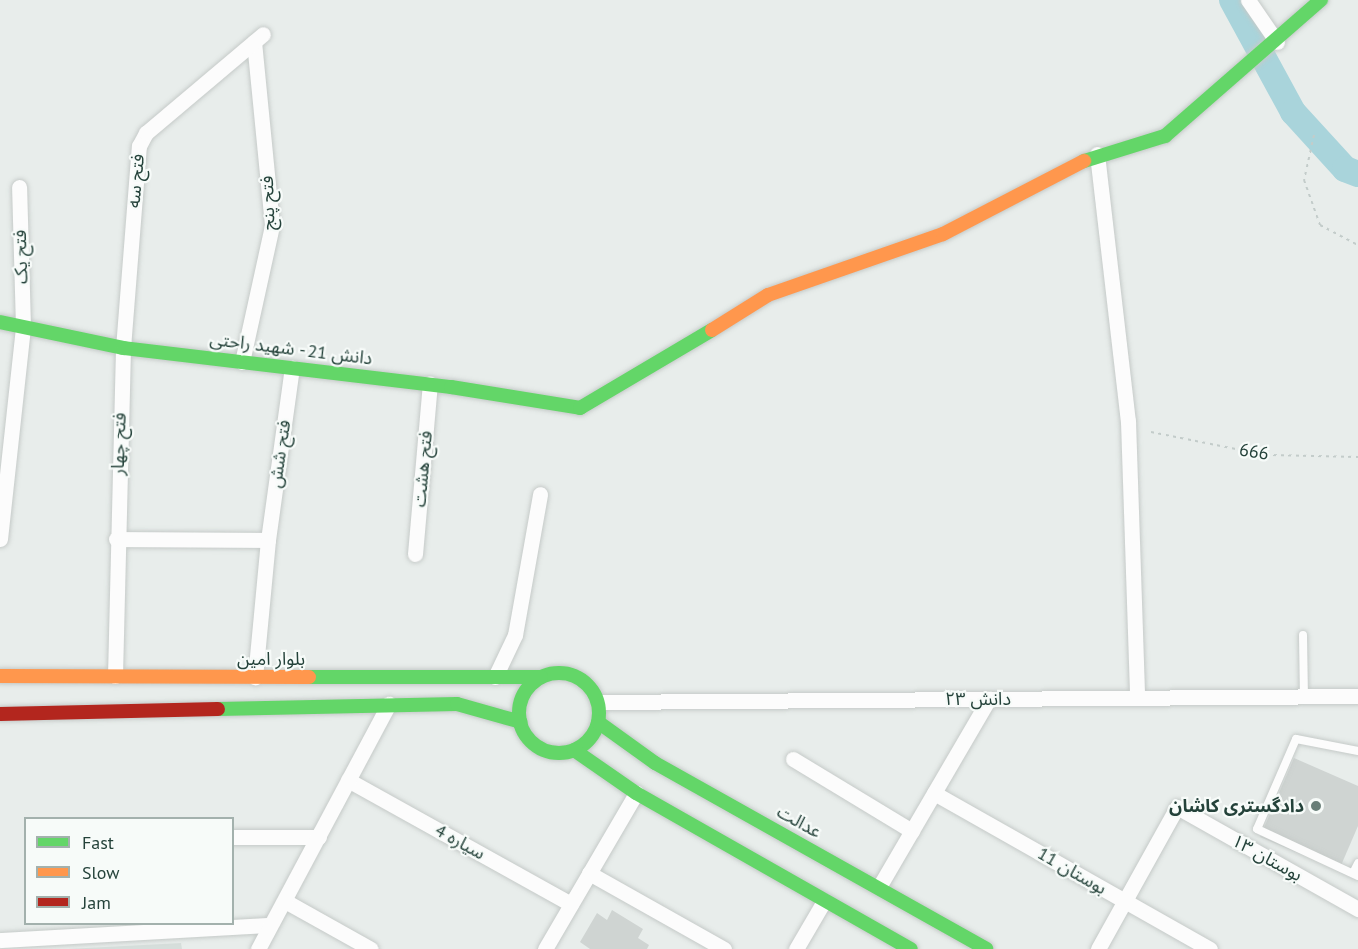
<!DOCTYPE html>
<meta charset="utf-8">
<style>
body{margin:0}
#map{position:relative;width:1358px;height:949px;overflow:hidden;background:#e8edeb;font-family:"PT Sans","Noto Sans Arabic",sans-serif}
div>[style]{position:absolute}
.built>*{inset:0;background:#d6dedb}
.river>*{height:26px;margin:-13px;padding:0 13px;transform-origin:13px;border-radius:13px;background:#a9d4db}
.building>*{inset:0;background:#cfd4d2}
.path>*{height:2px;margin-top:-1px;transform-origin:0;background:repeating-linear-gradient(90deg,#c3ccca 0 3px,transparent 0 7.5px)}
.roads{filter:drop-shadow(0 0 2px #c5cac8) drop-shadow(0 0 2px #c5cac8)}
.lane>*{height:8px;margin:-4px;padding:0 4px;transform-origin:4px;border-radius:4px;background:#fcfcfc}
.street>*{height:15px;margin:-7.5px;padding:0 7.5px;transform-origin:7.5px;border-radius:7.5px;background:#fcfcfc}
.fast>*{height:14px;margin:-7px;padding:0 7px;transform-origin:7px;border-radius:7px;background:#63d668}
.fast>.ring{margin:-7px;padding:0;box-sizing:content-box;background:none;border:14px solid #63d668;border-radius:50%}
.slow>*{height:14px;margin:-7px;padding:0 7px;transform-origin:7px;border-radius:7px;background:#ff974d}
.jam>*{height:14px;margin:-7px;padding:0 7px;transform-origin:7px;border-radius:7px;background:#b3261e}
.dots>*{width:16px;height:16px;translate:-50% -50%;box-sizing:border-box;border:3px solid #f7fbf9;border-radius:50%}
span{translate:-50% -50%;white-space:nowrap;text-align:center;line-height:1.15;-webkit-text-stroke:4.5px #f7fbf9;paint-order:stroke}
.street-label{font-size:18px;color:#24423a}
.poi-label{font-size:18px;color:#24423a;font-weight:700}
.right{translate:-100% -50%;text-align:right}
.legend{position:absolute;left:24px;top:817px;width:210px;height:108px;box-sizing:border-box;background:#f7fbf9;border:2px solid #a3b1ad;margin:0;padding:8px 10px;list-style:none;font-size:18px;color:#24423a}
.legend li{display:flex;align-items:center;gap:12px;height:30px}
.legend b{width:30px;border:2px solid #a3b1ad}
</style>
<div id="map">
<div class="built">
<i style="clip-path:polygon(181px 943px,182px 949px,68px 949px)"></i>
</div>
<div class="river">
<i style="left:1232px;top:0;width:128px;rotate:61.4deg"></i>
<i style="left:1293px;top:112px;width:77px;rotate:47.6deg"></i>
<i style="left:1345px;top:169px;width:14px;rotate:21deg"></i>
</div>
<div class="building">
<i style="clip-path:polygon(1294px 758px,1358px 786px,1358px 826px,1339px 870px,1260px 837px)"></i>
<i style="clip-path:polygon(612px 910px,643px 929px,638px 938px,649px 945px,647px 949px,590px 949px,580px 942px,597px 913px,607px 920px)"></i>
</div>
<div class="path">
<i style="left:1314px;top:135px;width:46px;rotate:102.5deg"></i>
<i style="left:1304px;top:180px;width:48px;rotate:70.4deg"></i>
<i style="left:1320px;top:225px;width:43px;rotate:27.8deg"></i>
<i style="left:1151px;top:432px;width:117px;rotate:11.3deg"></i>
<i style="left:1266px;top:455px;width:92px;rotate:1.2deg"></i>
</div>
<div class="roads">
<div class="lane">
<i style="left:1303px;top:635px;width:62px;rotate:89.1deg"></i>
<i style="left:1358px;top:751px;width:63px;rotate:-169deg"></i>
<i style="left:1296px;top:739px;width:98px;rotate:113.4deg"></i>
<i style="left:1257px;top:829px;width:111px;rotate:25deg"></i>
<i style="left:1353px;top:873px;width:11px;rotate:-63deg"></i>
</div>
<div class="street">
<i style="left:1248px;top:0;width:51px;rotate:55.4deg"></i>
<i style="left:1097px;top:154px;width:269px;rotate:83.4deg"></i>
<i style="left:1128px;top:421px;width:276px;rotate:88.1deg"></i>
<i style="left:242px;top:362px;width:140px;rotate:-77.6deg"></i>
<i style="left:272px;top:225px;width:184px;rotate:-95.6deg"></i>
<i style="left:0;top:539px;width:213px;rotate:-83.8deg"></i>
<i style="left:23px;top:327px;width:140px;rotate:-91.6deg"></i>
<i style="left:116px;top:539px;width:152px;rotate:0.4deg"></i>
<i style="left:268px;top:540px;width:138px;rotate:95.4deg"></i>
<i style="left:268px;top:540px;width:174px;rotate:-82.1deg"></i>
<i style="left:415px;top:554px;width:171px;rotate:-85deg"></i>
<i style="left:115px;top:676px;width:328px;rotate:-88.6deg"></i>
<i style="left:123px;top:348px;width:203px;rotate:-85.5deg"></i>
<i style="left:139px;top:146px;width:15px;rotate:-62deg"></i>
<i style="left:146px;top:133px;width:153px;rotate:-40.2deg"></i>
<i style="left:495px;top:677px;width:47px;rotate:-64.5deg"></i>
<i style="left:515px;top:635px;width:143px;rotate:-79.9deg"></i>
<i style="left:598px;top:702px;width:760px;rotate:-0.45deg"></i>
<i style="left:793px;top:759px;width:139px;rotate:31.2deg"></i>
<i style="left:348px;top:780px;width:255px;rotate:29.1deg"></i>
<i style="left:934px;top:793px;width:317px;rotate:29.5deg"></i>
<i style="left:232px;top:837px;width:87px"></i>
<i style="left:589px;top:873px;width:155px;rotate:29.4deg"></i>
<i style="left:879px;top:887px;width:218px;rotate:-59.7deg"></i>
<i style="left:285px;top:901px;width:98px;rotate:29.2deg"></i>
<i style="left:0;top:940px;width:269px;rotate:-3.2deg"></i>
<i style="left:258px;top:949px;width:278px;rotate:-61.9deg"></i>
<i style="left:545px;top:949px;width:181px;rotate:-59.7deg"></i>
<i style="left:796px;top:949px;width:56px;rotate:-59.7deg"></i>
<i style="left:1098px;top:949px;width:162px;rotate:-60.9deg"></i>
<i style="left:1177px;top:807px;width:208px;rotate:29.4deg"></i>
</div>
<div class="fast">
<i style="left:1084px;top:161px;width:85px;rotate:-17.2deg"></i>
<i style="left:1165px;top:136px;width:207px;rotate:-41.1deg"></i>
<i style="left:0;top:322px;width:126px;rotate:11.9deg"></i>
<i style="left:123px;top:348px;width:330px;rotate:6.8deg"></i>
<i style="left:451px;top:387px;width:131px;rotate:9.2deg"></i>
<i style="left:580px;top:408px;width:153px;rotate:-30.6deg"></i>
<i class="ring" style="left:519px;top:673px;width:66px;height:66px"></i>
<i style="left:309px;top:677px;width:232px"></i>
<i style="left:218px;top:709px;width:239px;rotate:-1.2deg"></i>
<i style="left:457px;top:704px;width:66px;rotate:15.7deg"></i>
<i style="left:598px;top:722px;width:70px;rotate:35.7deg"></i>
<i style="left:655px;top:763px;width:380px;rotate:29.3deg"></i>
<i style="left:574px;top:750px;width:75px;rotate:34.7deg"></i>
<i style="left:636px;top:793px;width:316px;rotate:29.6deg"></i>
</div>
<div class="slow">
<i style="left:712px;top:330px;width:66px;rotate:-32deg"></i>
<i style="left:768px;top:295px;width:185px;rotate:-19.2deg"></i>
<i style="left:943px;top:234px;width:159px;rotate:-27.4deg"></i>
<i style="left:0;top:676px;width:309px;rotate:0.2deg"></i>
</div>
<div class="jam">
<i style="left:0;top:714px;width:218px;rotate:-1.3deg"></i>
</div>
</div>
<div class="dots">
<i style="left:1316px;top:806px;background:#697e78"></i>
</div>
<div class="street-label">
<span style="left:136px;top:181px;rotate:-85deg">فتح سه</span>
<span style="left:268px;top:203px;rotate:-92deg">فتح پنج</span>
<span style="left:21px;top:257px;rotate:-92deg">فتح یک</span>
<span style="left:291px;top:349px;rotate:7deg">دانش 21 - شهید راحتی</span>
<span style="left:119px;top:444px;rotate:-88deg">فتح چهار</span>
<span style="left:1254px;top:452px;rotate:9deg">666</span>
<span style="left:280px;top:454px;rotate:-82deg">فتح شش</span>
<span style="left:423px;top:469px;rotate:-85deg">فتح هشت</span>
<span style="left:271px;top:659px">بلوار امین</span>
<span style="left:978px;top:699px">دانش ۲۳</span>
<span style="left:799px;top:822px;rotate:29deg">عدالت</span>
<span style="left:460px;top:842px;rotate:29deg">سیاره 4</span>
<span style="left:1267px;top:858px;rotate:29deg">بوستان ۱۳</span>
<span style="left:1072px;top:871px;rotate:30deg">بوستان 11</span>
</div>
<div class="poi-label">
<span class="right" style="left:1304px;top:806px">دادگستری کاشان</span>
</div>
<ul class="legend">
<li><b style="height:8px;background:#63d668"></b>Fast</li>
<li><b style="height:8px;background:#ff974d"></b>Slow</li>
<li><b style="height:8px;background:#b3261e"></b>Jam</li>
</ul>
</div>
